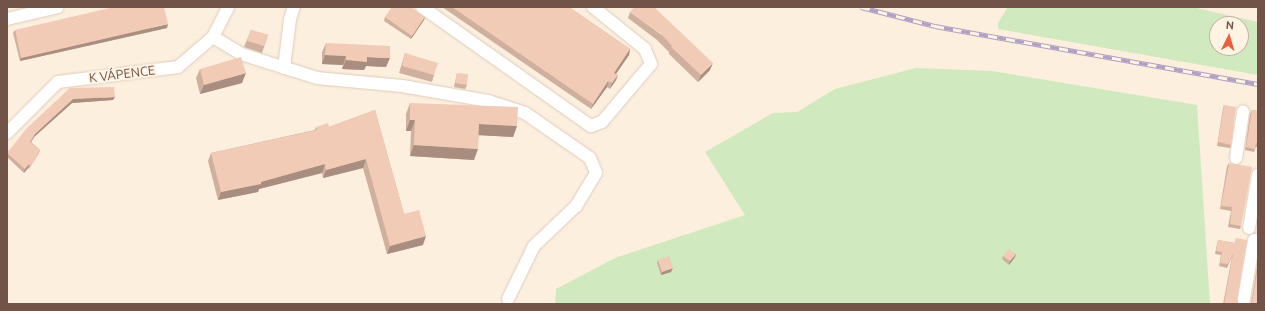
<!DOCTYPE html>
<meta charset="utf-8">
<style>
body{margin:0}
#map{position:relative;width:1265px;height:311px;overflow:hidden;background:#fcefde;font-family:Ubuntu,sans-serif}
div>[style]{position:absolute}
.green>*{inset:0;background:#d1e9be}
.roads{filter:drop-shadow(0 0 1px #dfcbbb) drop-shadow(0 0 1px #dfcbbb)}
.minor>*{height:12px;margin:-6px;padding:0 6px;transform-origin:6px;border-radius:6px;background:#fff}
.rail>*{height:4.5px;margin-top:-2.25px;transform-origin:0;background:repeating-linear-gradient(90deg,#fff3e4 0 9px,#b19fc4 0 18px);box-sizing:border-box;border-block:1px solid #b19fc4}
.wall>*{inset:0;background:#cfaf9d}
.shaded-wall>*{inset:0;background:#a98e7f}
.building>*{inset:0;background:#f1cbb6}
span{translate:-50% -50%;white-space:nowrap;text-align:center;line-height:1.15;-webkit-text-stroke:4px #fff3e4;paint-order:stroke}
.street-label{font-size:13px;color:#715447}
.frame{position:absolute;inset:0;border:8px solid #715447;pointer-events:none}
.north{position:absolute;left:1209px;top:16px;width:40px;height:40px;box-sizing:border-box;background:#fff3e4;border:1px solid #c6b3a5;border-radius:50%;rotate:5deg;font-size:11px;font-weight:700;line-height:16px;text-align:center;color:#715447}
.north::after{content:'';display:block;margin:auto;width:14px;height:18px;background:#e76042;clip-path:polygon(50% 0,100% 100%,50% 72%,0 100%)}
</style>
<div id="map">
<div class="green">
<i style="clip-path:polygon(evenodd,1008px 7px,1192px 7px,1258px 22px,1258px 75px,998px 29px,998px 23px,1008px 7px,1217px 24px,1241px 24px,1241px 48px,1217px 48px,1217px 24px)"></i>
<i style="clip-path:polygon(916px 68px,992px 71px,1197px 105px,1210px 304px,555px 304px,556px 289px,615px 258px,745px 215px,705px 152px,773px 113px,797px 112px,835px 89px)"></i>
</div>
<div class="roads">
<div class="minor">
<i style="left:422px;top:7px;width:207px;rotate:35.2deg"></i>
<i style="left:591px;top:126px;width:12px;rotate:-20deg"></i>
<i style="left:602px;top:122px;width:76px;rotate:-49.8deg"></i>
<i style="left:651px;top:64px;width:16px;rotate:-112deg"></i>
<i style="left:645px;top:49px;width:67px;rotate:-141.1deg"></i>
<i style="left:7px;top:19px;width:52px;rotate:-13.2deg"></i>
<i style="left:213px;top:37px;width:33px;rotate:31deg"></i>
<i style="left:241px;top:54px;width:80px;rotate:17.5deg"></i>
<i style="left:317px;top:78px;width:85px;rotate:5.4deg"></i>
<i style="left:402px;top:86px;width:87px;rotate:9.9deg"></i>
<i style="left:488px;top:101px;width:39px;rotate:18deg"></i>
<i style="left:525px;top:113px;width:79px;rotate:34.7deg"></i>
<i style="left:590px;top:158px;width:16px;rotate:68deg"></i>
<i style="left:596px;top:173px;width:39px;rotate:121deg"></i>
<i style="left:576px;top:206px;width:58px;rotate:136.4deg"></i>
<i style="left:534px;top:246px;width:59px;rotate:116.1deg"></i>
<i style="left:284px;top:68px;width:49px;rotate:-83deg"></i>
<i style="left:290px;top:19px;width:13px;rotate:-72deg"></i>
<i style="left:7px;top:133px;width:72px;rotate:-45deg"></i>
<i style="left:58px;top:82px;width:121px;rotate:-7.1deg"></i>
<i style="left:178px;top:67px;width:46px;rotate:-40.6deg"></i>
<i style="left:213px;top:37px;width:34px;rotate:-63deg"></i>
<i style="left:1236px;top:158px;width:47px;rotate:-81.3deg"></i>
<i style="left:1249px;top:228px;width:54px;rotate:-80.4deg"></i>
<i style="left:1243px;top:304px;width:65px;rotate:-80.2deg"></i>
</div>
</div>
<div class="rail">
<i style="left:861px;top:7px;width:76px;rotate:14.4deg"></i>
<i style="left:935px;top:26px;width:328px;rotate:10.2deg"></i>
</div>
<div class="wall">
<i style="clip-path:polygon(442px 7px,569px 7px,630px 49px,629px 55px,616px 74px,618px 75px,616px 80px,610px 89px,607px 87px,591px 109px)"></i>
<i style="clip-path:polygon(630px 12px,710px 70px,698px 82px,669px 54px,669px 52px,657px 40px,628px 18px)"></i>
<i style="clip-path:polygon(385px 17px,425px 17px,424px 20px,411px 39px,384px 21px)"></i>
<i style="clip-path:polygon(167px 28px,20px 61px,13px 33px,15px 30px)"></i>
<i style="clip-path:polygon(251px 30px,268px 35px,262px 53px,244px 47px)"></i>
<i style="clip-path:polygon(326px 43px,386px 67px,366px 66px,364px 70px,342px 69px,343px 65px,322px 64px,322px 52px)"></i>
<i style="clip-path:polygon(405px 53px,434px 75px,432px 82px,399px 73px)"></i>
<i style="clip-path:polygon(200px 69px,242px 83px,200px 94px,196px 78px)"></i>
<i style="clip-path:polygon(457px 73px,467px 85px,465px 89px,454px 87px)"></i>
<i style="clip-path:polygon(70px 88px,113px 100px,72px 103px,34px 137px,31px 142px,40px 150px,39px 153px,29px 169px,28px 168px,24px 173px,7px 157px,7px 153px)"></i>
<i style="clip-path:polygon(410px 103px,517px 126px,513px 137px,479px 135px,474px 160px,410px 156px,411px 131px,406px 131px,406px 114px)"></i>
<i style="clip-path:polygon(1224px 105px,1231px 145px,1230px 148px,1217px 146px,1223px 108px)"></i>
<i style="clip-path:polygon(375px 110px,404px 214px,423px 245px,387px 254px,363px 168px,323px 178px,322px 173px,259px 189px,258px 192px,218px 200px,208px 161px,211px 153px,315px 130px,316px 127px,329px 127px)"></i>
<i style="clip-path:polygon(1252px 110px,1258px 111px,1258px 147px,1256px 147px,1254px 152px,1245px 150px,1250px 114px)"></i>
<i style="clip-path:polygon(1229px 163px,1241px 226px,1240px 229px,1228px 227px,1231px 211px,1220px 209px,1227px 166px)"></i>
<i style="clip-path:polygon(1236px 238px,1237px 300px,1239px 304px,1223px 304px,1232px 257px,1227px 268px,1219px 266px,1221px 255px,1215px 254px,1217px 244px,1218px 240px,1235px 243px)"></i>
<i style="clip-path:polygon(1016px 254px,1015px 257px,1009px 265px,1002px 259px,1003px 256px)"></i>
<i style="clip-path:polygon(658px 260px,671px 272px,661px 275px,657px 263px)"></i>
<i style="clip-path:polygon(1258px 261px,1258px 304px,1251px 303px)"></i>
</div>
<div class="shaded-wall">
<i style="clip-path:polygon(425px 17px,424px 20px,411px 39px,412px 36px)"></i>
<i style="clip-path:polygon(168px 24px,167px 28px,20px 61px,21px 58px)"></i>
<i style="clip-path:polygon(630px 49px,629px 55px,613px 78px,614px 73px)"></i>
<i style="clip-path:polygon(325px 55px,346px 56px,343px 65px,322px 64px)"></i>
<i style="clip-path:polygon(367px 57px,390px 58px,386px 67px,366px 66px,364px 70px,342px 69px,346px 60px)"></i>
<i style="clip-path:polygon(713px 63px,710px 70px,698px 82px,701px 75px)"></i>
<i style="clip-path:polygon(246px 73px,242px 83px,200px 94px,204px 85px)"></i>
<i style="clip-path:polygon(618px 75px,616px 80px,610px 89px,612px 83px)"></i>
<i style="clip-path:polygon(608px 81px,607px 87px,591px 109px,593px 104px)"></i>
<i style="clip-path:polygon(115px 97px,113px 100px,72px 103px,34px 137px,29px 145px,30px 142px,35px 134px,73px 99px)"></i>
<i style="clip-path:polygon(410px 120px,415px 120px,411px 131px,406px 131px)"></i>
<i style="clip-path:polygon(479px 124px,517px 126px,513px 137px,475px 135px)"></i>
<i style="clip-path:polygon(414px 145px,478px 149px,474px 160px,410px 156px)"></i>
<i style="clip-path:polygon(366px 159px,363px 168px,323px 178px,326px 170px)"></i>
<i style="clip-path:polygon(29px 164px,28px 168px,24px 173px,25px 169px)"></i>
<i style="clip-path:polygon(325px 164px,322px 173px,259px 189px,258px 192px,218px 200px,221px 192px)"></i>
<i style="clip-path:polygon(426px 236px,423px 245px,387px 254px,390px 246px)"></i>
<i style="clip-path:polygon(1016px 254px,1015px 257px,1009px 265px,1010px 261px)"></i>
<i style="clip-path:polygon(673px 268px,671px 272px,661px 275px,662px 272px)"></i>
</div>
<div class="building">
<i style="clip-path:polygon(114px 7px,164px 7px,168px 24px,21px 58px,15px 30px)"></i>
<i style="clip-path:polygon(392px 7px,411px 7px,425px 17px,412px 36px,385px 17px)"></i>
<i style="clip-path:polygon(452px 7px,569px 7px,630px 49px,614px 73px,618px 75px,612px 83px,608px 81px,593px 104px)"></i>
<i style="clip-path:polygon(634px 7px,654px 7px,713px 63px,701px 75px,671px 47px,672px 46px,660px 33px,630px 12px)"></i>
<i style="clip-path:polygon(251px 30px,268px 35px,264px 46px,247px 41px)"></i>
<i style="clip-path:polygon(326px 43px,390px 46px,390px 58px,367px 57px,367px 62px,346px 60px,346px 56px,325px 55px)"></i>
<i style="clip-path:polygon(405px 53px,438px 63px,434px 75px,402px 66px)"></i>
<i style="clip-path:polygon(241px 57px,246px 73px,204px 85px,200px 69px)"></i>
<i style="clip-path:polygon(457px 73px,468px 74px,467px 85px,455px 83px)"></i>
<i style="clip-path:polygon(114px 87px,115px 97px,73px 99px,35px 134px,30px 142px,40px 150px,31px 166px,29px 164px,25px 169px,7px 153px,27px 128px,70px 88px)"></i>
<i style="clip-path:polygon(410px 103px,518px 107px,517px 126px,479px 124px,478px 149px,414px 145px,415px 120px,410px 120px)"></i>
<i style="clip-path:polygon(1224px 105px,1236px 107px,1231px 145px,1218px 142px)"></i>
<i style="clip-path:polygon(375px 110px,404px 214px,419px 210px,426px 236px,390px 246px,366px 159px,326px 170px,325px 164px,261px 182px,261px 184px,221px 192px,211px 153px,317px 130px,316px 127px,328px 123px,329px 127px)"></i>
<i style="clip-path:polygon(1252px 110px,1258px 111px,1258px 144px,1256px 143px,1255px 149px,1246px 147px)"></i>
<i style="clip-path:polygon(1229px 163px,1252px 167px,1241px 226px,1230px 224px,1232px 207px,1221px 206px)"></i>
<i style="clip-path:polygon(1236px 238px,1247px 240px,1237px 300px,1239px 304px,1224px 304px,1233px 254px,1228px 264px,1220px 263px,1222px 252px,1216px 251px,1218px 240px,1235px 243px)"></i>
<i style="clip-path:polygon(1009px 249px,1016px 254px,1010px 261px,1003px 256px)"></i>
<i style="clip-path:polygon(669px 256px,673px 268px,662px 272px,658px 260px)"></i>
<i style="clip-path:polygon(1258px 265px,1258px 304px,1250px 304px,1252px 302px)"></i>
</div>
<div class="street-label">
<span style="left:122px;top:74px;rotate:-7deg">K VÁPENCE</span>
</div>
<div class="frame"></div>
<div class="north">N</div>
</div>
